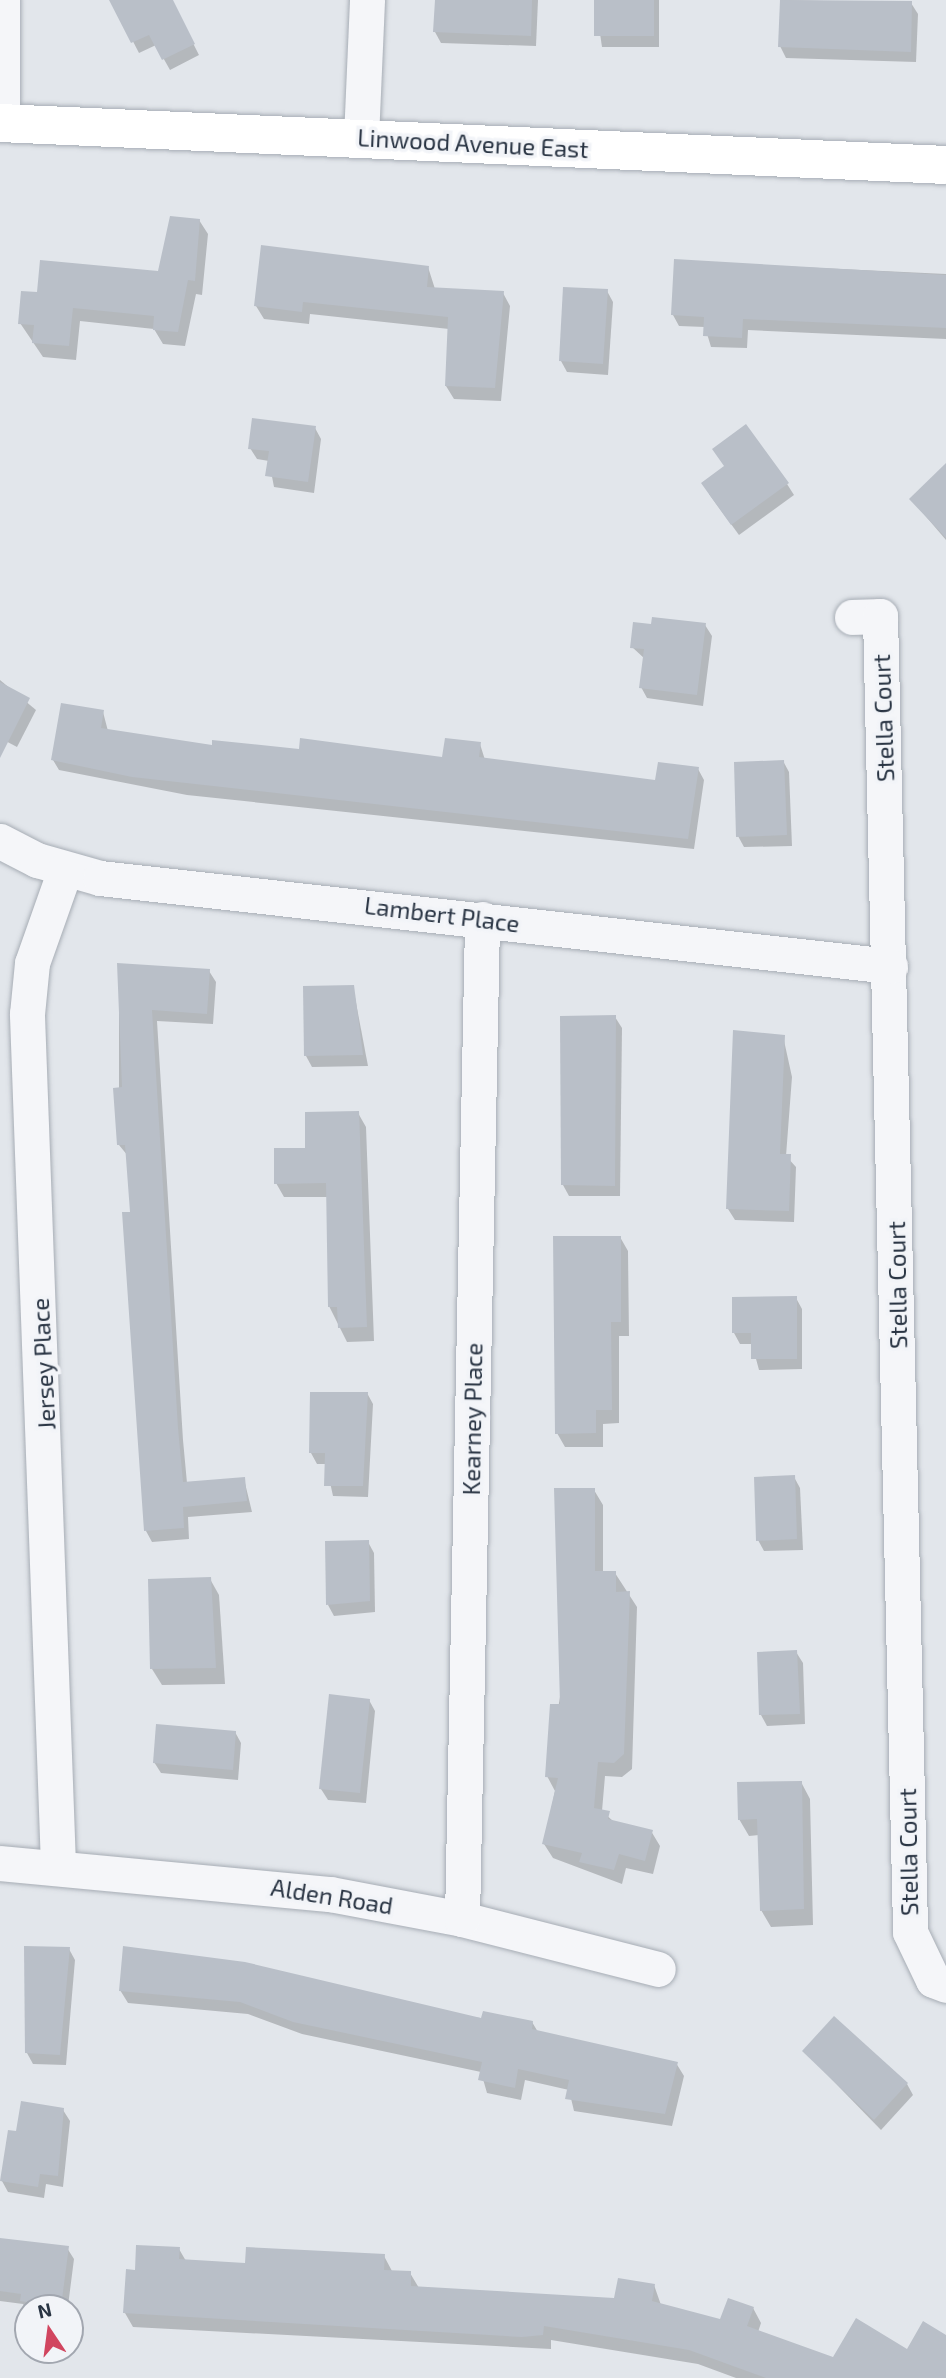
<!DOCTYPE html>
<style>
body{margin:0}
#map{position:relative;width:946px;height:2378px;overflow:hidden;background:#e2e6eb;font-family:"Exo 2",sans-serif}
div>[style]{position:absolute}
.shadow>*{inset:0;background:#0003}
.building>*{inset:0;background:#b9bfc8}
.roads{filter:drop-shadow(0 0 2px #a7adb5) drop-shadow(0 0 2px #a7adb5)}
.minor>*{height:35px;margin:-17.5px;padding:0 17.5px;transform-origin:17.5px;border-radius:17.5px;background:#f5f6f9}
.secondary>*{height:38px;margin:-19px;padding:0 19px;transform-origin:19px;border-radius:19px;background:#fff}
span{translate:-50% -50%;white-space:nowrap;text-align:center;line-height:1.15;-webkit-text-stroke:7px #f2f4f8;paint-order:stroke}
.street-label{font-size:24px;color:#293443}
.north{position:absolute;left:14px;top:2294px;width:70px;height:70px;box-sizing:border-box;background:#f2f4f8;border:2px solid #a2a7b0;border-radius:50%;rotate:347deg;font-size:19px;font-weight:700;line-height:28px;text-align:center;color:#293443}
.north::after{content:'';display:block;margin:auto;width:24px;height:32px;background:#d1455f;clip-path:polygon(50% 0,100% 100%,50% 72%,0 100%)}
</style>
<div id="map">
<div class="shadow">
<i style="clip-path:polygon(171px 0,199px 55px,170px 70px,156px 45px,139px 53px,112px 1px)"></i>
<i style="clip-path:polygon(436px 0,538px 0,536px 46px,441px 43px,435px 32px)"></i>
<i style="clip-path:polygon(595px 0,659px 0,659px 47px,602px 47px)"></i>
<i style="clip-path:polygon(781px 0,911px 3px,918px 14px,916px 62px,786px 58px,780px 46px)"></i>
<i style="clip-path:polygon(199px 220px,208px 234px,202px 295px,196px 294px,185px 346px,163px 344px,154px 329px,80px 321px,76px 360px,43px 357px,20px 323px,38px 294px,159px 273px)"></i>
<i style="clip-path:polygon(676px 261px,946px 274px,946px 339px,748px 330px,747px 348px,711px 347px,705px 327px,679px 326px,673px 315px)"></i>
<i style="clip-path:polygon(428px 267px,435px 289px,503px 293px,510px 306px,501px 401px,454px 399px,446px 386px,449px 329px,310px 314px,309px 324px,264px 319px,256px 306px)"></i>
<i style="clip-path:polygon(607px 291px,613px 302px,608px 375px,567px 372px,561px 361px)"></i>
<i style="clip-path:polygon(315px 428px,321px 439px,314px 493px,274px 487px,269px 461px,257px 459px,250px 448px)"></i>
<i style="clip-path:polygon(946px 466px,946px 540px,911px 499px)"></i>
<i style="clip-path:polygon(787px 484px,794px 495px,739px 535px,709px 494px)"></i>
<i style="clip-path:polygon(705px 625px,712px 636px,703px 706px,647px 698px,641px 687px,645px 659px,632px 647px,652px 626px)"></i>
<i style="clip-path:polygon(0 680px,36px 710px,17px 747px,0 738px)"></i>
<i style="clip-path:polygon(103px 712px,108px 731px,213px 747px,444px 759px,480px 744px,485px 760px,656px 782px,698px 769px,704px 780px,694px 849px,187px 795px,59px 770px,53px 760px)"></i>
<i style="clip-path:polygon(783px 761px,789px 772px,792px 846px,744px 847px,738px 836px)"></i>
<i style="clip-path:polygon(119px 965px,209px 971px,216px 982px,213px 1024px,157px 1021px,183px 1440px,187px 1483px,244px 1479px,252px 1512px,188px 1517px,189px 1539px,152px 1542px,146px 1531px,128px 1156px,119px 1145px)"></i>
<i style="clip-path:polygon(353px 987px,368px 1066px,312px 1067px,306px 1056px,305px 988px)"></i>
<i style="clip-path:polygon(615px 1017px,622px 1028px,620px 1196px,569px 1196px,563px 1185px)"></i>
<i style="clip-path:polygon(783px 1036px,792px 1077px,786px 1156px,796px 1167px,794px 1222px,735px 1220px,728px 1209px)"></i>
<i style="clip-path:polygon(358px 1113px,366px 1127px,374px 1341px,347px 1342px,329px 1306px,328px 1197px,284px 1197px,276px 1183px,307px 1150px)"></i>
<i style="clip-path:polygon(620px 1237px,628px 1251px,629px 1336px,619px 1336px,619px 1423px,603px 1424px,603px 1447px,565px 1447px,557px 1433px)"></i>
<i style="clip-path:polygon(796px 1298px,802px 1309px,802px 1369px,759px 1370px,752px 1344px,740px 1344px,734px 1333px)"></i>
<i style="clip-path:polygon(367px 1393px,373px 1404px,368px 1497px,333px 1496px,326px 1464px,317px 1464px,311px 1453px)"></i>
<i style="clip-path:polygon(794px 1477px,800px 1488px,803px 1550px,764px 1551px,758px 1540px)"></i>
<i style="clip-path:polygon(594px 1490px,603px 1505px,603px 1573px,615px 1573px,637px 1607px,632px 1769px,622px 1777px,605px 1776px,602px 1811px,614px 1822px,651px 1831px,660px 1846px,653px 1874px,626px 1868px,622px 1884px,553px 1858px,544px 1844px,555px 1791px,547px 1776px)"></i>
<i style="clip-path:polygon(368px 1542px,374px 1553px,375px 1612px,334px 1616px,328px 1605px)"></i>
<i style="clip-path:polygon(210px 1579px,219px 1595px,225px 1684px,162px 1685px,152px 1669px)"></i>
<i style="clip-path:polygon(796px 1652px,803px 1663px,805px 1724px,767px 1726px,761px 1715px)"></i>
<i style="clip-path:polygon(369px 1700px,375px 1711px,366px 1803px,328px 1800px,321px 1789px)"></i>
<i style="clip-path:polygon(235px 1732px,241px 1743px,238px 1780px,161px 1773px,154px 1762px)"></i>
<i style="clip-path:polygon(801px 1782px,810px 1799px,813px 1925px,771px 1927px,761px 1910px,759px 1835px,749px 1836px,739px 1819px)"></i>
<i style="clip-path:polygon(69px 1949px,75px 1960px,66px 2065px,33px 2064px,27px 2053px)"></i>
<i style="clip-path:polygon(120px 1990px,532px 2022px,538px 2032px,676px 2063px,684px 2076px,672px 2126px,574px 2111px,569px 2090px,525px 2080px,521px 2100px,487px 2093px,481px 2072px,302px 2034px,248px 2014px,128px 2003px)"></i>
<i style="clip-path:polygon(804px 2051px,907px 2084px,913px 2095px,881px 2130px)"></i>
<i style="clip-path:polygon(63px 2110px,70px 2121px,63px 2187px,46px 2184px,44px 2198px,8px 2192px,2px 2181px,18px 2133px)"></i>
<i style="clip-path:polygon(0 2240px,67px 2248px,74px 2259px,68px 2306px,24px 2300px,57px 2308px,28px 2312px,23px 2304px,0 2301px)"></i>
<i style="clip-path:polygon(179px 2249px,186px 2261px,247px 2265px,384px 2256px,392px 2271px,410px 2273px,419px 2288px,616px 2299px,654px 2285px,661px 2305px,721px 2321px,753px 2308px,761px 2323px,758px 2332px,833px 2359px,908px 2351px,946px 2337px,946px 2378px,736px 2378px,698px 2364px,551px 2340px,551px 2349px,133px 2327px,125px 2313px,137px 2272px)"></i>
</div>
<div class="building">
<i style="clip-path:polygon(109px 0,173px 0,195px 44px,162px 60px,149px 35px,131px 43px)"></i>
<i style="clip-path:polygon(435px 0,532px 0,531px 36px,433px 32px)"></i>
<i style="clip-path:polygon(594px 0,654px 0,654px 36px,594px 36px)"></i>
<i style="clip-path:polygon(780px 0,912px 1px,911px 52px,778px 47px)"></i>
<i style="clip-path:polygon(170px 216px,200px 219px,195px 281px,188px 280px,178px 332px,153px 330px,154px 316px,73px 308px,69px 346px,32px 343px,34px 325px,18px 324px,21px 291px,37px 292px,40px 260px,158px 271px)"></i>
<i style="clip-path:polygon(261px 245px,429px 266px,427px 287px,504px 291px,495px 388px,445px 386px,448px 317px,303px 302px,302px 312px,254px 306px)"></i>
<i style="clip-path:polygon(674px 259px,946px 275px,946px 328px,743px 319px,742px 338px,703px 336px,704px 317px,671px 315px)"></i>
<i style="clip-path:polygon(563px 287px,608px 289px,603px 364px,559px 361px)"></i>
<i style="clip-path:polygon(252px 418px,316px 426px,308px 482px,265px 476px,269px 451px,248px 449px)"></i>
<i style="clip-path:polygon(746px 424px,789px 483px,731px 525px,701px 483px,724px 466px,712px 449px)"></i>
<i style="clip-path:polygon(946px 463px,946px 538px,909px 499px)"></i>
<i style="clip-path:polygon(652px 617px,706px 623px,697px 695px,639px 688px,644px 649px,630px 648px,633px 622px,651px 624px)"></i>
<i style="clip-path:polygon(0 682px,30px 698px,0 758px)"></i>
<i style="clip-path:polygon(61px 703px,104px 710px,101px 728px,212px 745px,212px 740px,299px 749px,300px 738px,442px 757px,445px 738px,481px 742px,479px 757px,655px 780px,658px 762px,699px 767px,688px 839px,132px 777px,51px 760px)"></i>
<i style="clip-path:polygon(784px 760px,787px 835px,736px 837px,734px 762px)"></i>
<i style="clip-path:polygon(117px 963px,210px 969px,207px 1014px,152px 1010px,178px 1428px,183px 1482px,245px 1477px,247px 1501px,183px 1507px,184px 1528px,144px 1531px,122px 1212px,130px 1212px,125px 1145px,117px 1145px,113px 1088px,122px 1087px)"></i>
<i style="clip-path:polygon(354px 985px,363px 1055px,304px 1056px,303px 986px)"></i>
<i style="clip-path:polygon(616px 1015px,615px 1186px,561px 1185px,560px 1016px)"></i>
<i style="clip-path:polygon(733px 1030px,785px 1035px,780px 1154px,791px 1154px,789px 1211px,726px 1209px)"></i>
<i style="clip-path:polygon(359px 1111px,367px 1327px,338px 1328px,337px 1307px,328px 1307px,326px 1183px,274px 1184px,274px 1148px,305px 1148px,305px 1112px)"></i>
<i style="clip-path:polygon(553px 1236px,621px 1236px,621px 1322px,611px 1322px,612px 1410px,596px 1410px,596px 1433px,555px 1434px)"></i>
<i style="clip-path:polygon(797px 1296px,797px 1359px,751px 1359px,751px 1333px,732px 1333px,732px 1297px)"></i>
<i style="clip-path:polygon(310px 1392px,368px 1392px,363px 1486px,324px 1486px,325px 1453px,309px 1453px)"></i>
<i style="clip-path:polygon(795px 1475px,797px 1539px,756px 1541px,754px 1477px)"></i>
<i style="clip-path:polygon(554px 1488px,595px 1488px,595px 1571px,616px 1571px,616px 1592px,630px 1591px,624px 1754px,614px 1763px,598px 1762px,594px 1808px,610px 1811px,608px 1819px,653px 1830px,645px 1861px,619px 1854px,614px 1870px,579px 1862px,582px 1853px,542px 1844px,558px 1778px,545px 1777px,550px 1704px,560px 1704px)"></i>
<i style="clip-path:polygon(369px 1540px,370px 1601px,326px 1605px,325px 1541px)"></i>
<i style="clip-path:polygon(211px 1577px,216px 1668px,150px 1669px,148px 1579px)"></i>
<i style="clip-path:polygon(797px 1650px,800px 1714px,759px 1715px,757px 1652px)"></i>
<i style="clip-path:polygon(329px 1694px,370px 1699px,360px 1793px,319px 1789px)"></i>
<i style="clip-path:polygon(156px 1724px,236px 1731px,233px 1770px,153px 1763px)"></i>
<i style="clip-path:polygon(802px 1781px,804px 1909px,760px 1911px,757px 1819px,738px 1820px,737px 1782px)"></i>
<i style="clip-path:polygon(24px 1946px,70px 1947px,60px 2055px,25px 2053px)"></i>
<i style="clip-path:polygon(123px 1946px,245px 1962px,481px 2018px,483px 2011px,533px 2021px,532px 2029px,678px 2062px,665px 2114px,565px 2099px,569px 2080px,518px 2069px,515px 2088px,478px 2080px,482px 2062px,293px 2022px,240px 2002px,119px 1991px)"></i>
<i style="clip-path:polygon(834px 2016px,908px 2083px,874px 2120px,802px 2051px)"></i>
<i style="clip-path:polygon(21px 2101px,64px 2108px,58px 2176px,40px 2174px,38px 2187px,0 2181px,8px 2130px,16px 2131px)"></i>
<i style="clip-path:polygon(0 2238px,69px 2246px,61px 2307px,20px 2301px,21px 2294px,0 2291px)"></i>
<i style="clip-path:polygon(136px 2245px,180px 2247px,179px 2259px,245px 2263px,246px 2247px,385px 2254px,384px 2270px,411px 2271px,411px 2286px,614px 2298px,618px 2278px,655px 2284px,652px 2301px,720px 2319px,728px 2298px,754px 2307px,747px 2326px,833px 2357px,856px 2318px,907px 2349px,923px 2321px,946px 2335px,946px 2378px,766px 2378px,689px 2350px,544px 2326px,543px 2335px,522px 2337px,123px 2313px,126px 2269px,135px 2270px)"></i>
</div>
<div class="roads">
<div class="minor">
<i style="left:2px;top:123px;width:123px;rotate:-90deg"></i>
<i style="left:361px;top:138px;width:138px;rotate:-87.5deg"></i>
<i style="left:852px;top:617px;width:28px;rotate:-2deg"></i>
<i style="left:880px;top:616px;width:1316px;rotate:88.69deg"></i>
<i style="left:910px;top:1932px;width:53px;rotate:64.4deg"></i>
<i style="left:933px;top:1980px;width:14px;rotate:21deg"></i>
<i style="left:0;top:841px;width:42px;rotate:27.2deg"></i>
<i style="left:37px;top:860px;width:66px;rotate:15.9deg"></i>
<i style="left:100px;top:878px;width:795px;rotate:6.36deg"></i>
<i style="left:0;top:1863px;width:331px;rotate:5.4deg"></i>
<i style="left:330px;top:1894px;width:134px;rotate:10.7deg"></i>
<i style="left:462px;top:1919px;width:202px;rotate:14.3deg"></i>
<i style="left:58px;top:1865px;width:852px;rotate:-92.09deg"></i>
<i style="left:27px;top:1014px;width:51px;rotate:-84.4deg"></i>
<i style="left:32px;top:963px;width:99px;rotate:-70.5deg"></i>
<i style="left:462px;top:1919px;width:1000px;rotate:-88.85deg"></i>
</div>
<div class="secondary">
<i style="left:0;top:123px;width:947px;rotate:2.54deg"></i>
</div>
</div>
<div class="street-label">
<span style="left:473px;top:143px;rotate:3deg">Linwood Avenue East</span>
<span style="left:883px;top:718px;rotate:-92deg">Stella Court</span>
<span style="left:442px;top:914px;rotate:7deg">Lambert Place</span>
<span style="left:897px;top:1285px;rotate:-91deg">Stella Court</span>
<span style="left:43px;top:1364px;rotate:-93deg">Jersey Place</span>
<span style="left:472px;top:1419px;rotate:-89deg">Kearney Place</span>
<span style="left:908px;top:1852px;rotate:-91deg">Stella Court</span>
<span style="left:332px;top:1896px;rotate:9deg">Alden Road</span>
</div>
<div class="north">N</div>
</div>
